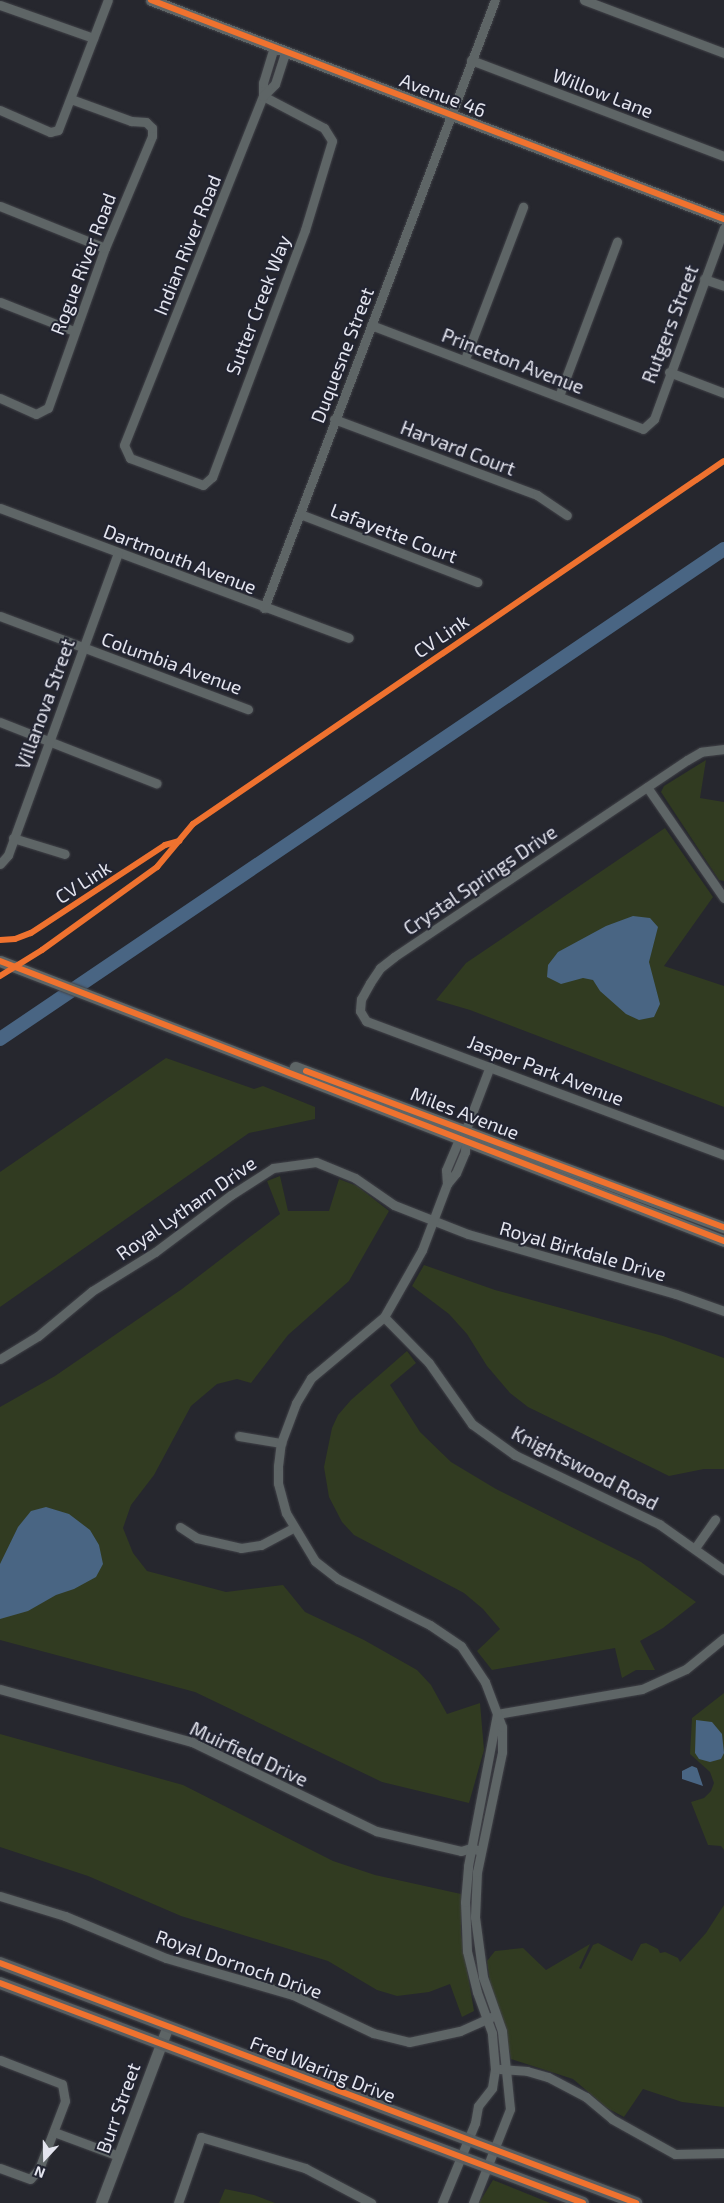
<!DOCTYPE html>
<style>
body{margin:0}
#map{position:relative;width:724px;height:2203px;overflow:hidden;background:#26272e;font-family:"Exo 2",sans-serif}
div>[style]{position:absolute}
.green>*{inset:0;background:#313b21}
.water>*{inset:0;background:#496583}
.river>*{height:14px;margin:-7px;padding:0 7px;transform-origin:7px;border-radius:7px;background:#496583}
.roads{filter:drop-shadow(0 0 1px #414248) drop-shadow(0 0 1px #414248)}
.minor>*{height:9px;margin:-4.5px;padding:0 4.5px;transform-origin:4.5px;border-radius:4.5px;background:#5e6566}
.tertiary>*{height:11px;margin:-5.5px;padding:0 5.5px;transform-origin:5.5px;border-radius:5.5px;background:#5e6566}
.secondary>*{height:12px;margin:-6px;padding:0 6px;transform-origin:6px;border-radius:6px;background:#585e61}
.cycleway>*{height:6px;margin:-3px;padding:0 3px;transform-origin:3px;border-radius:3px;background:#ef722f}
span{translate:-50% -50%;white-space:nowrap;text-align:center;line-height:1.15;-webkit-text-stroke:4px #222431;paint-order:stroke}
.street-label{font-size:19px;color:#e4e5ef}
.north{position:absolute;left:20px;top:2133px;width:50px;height:50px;-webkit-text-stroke:4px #222431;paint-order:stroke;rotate:201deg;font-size:14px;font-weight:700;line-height:20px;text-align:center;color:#e4e5ef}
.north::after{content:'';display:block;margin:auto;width:18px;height:22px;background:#e4e5ef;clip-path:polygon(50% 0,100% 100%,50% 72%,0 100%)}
</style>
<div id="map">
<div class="green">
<i style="clip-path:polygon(706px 760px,700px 798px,724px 802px,724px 881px,719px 880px,661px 792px,664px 786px)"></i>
<i style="clip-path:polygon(665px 828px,713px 897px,664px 966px,724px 986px,724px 1107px,470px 1010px,436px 1000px,466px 963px)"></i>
<i style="clip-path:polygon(166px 1058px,254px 1089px,263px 1086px,315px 1107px,315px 1119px,249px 1133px,0 1307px,0 1172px)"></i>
<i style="clip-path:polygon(280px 1176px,288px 1211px,329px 1211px,339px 1179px,357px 1186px,389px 1211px,349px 1281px,288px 1335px,251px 1383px,237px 1379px,217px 1384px,191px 1406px,154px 1475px,131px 1505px,123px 1528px,133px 1553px,147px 1571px,226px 1592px,283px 1585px,305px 1612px,364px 1640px,417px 1670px,431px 1685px,447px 1714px,480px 1703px,484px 1750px,469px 1803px,382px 1782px,195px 1692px,0 1640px,0 1407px,55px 1376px,182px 1289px,280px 1214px,267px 1181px)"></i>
<i style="clip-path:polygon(424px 1265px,495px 1290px,663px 1336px,724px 1358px,724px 1469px,704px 1469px,669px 1476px,528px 1407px,510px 1393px,487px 1366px,467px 1334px,449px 1314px,412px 1286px)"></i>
<i style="clip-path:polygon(407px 1351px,416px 1363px,390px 1385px,420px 1432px,451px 1462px,496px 1489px,641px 1562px,696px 1602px,663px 1628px,640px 1641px,655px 1670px,636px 1670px,622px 1678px,615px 1648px,492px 1670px,477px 1651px,500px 1629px,483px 1609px,464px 1593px,354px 1535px,342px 1522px,329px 1497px,324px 1467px,332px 1428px,338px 1415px,351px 1400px)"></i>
<i style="clip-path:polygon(724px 1693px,724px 1850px,721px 1846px,708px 1845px,691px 1802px,704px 1798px,711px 1791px,714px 1783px,710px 1772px,690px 1754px,692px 1718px)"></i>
<i style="clip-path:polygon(0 1734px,183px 1785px,333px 1861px,375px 1875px,461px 1894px,461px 1934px,474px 2011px,462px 2017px,450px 1984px,429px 1992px,397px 1996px,377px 1990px,328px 1961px,181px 1916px,88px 1876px,0 1847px)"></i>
<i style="clip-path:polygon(724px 1905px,724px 2107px,682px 2102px,643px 2089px,624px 2117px,607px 2108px,573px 2079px,511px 2059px,503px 2019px,491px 1990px,487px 1961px,495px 1951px,523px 1948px,546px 1970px,590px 1944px,579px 1968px,581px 1969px,593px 1945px,598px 1943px,632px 1961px,641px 1944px,646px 1943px,658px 1949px,660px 1953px,665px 1952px,678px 1958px,680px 1962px,706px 1933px)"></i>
<i style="clip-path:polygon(493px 2180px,550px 2203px,479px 2203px)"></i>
<i style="clip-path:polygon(225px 2189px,254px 2195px,275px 2203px,219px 2203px)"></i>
</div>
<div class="water">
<i style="clip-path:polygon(633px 916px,650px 918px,658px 927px,649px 962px,660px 1004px,654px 1017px,639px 1020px,626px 1014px,600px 991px,593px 980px,583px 978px,561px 984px,547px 977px,548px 965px,558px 952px,606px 926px)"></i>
<i style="clip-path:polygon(46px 1507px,69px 1514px,90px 1530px,99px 1545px,103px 1564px,96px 1577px,74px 1589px,56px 1595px,28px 1611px,0 1619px,0 1564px,18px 1527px,31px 1511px)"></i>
<i style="clip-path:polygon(696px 1720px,712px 1722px,722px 1734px,724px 1753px,721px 1759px,710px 1762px,699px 1759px,695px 1753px)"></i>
<i style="clip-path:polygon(692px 1766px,697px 1768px,703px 1786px,682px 1779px,682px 1771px)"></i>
</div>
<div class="river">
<i style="left:0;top:1039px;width:874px;rotate:-34.09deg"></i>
</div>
<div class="roads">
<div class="minor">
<i style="left:584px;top:0;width:150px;rotate:20.7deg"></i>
<i style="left:0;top:5px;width:99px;rotate:19.5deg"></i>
<i style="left:471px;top:60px;width:271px;rotate:20.8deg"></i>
<i style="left:263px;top:96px;width:69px;rotate:27.7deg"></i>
<i style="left:324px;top:128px;width:15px;rotate:58deg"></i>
<i style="left:332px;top:141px;width:93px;rotate:106.9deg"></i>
<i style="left:305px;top:230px;width:264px;rotate:110.6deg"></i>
<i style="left:212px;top:477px;width:12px;rotate:138deg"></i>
<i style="left:203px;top:485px;width:78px;rotate:-159.7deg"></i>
<i style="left:130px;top:458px;width:14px;rotate:-115deg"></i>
<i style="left:124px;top:445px;width:376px;rotate:-68.3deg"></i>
<i style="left:263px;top:96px;width:13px;rotate:-90deg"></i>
<i style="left:263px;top:83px;width:38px;rotate:-73deg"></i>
<i style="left:263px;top:96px;width:17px;rotate:-45deg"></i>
<i style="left:275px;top:84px;width:35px;rotate:-72deg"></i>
<i style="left:0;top:110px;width:55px;rotate:23.7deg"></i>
<i style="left:50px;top:132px;width:8px;rotate:-14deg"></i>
<i style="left:58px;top:130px;width:139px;rotate:-69deg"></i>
<i style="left:0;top:206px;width:113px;rotate:21.8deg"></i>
<i style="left:704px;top:279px;width:21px;rotate:19deg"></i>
<i style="left:0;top:302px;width:79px;rotate:21.4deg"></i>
<i style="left:371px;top:325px;width:291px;rotate:20.9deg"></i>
<i style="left:643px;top:429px;width:15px;rotate:-42deg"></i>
<i style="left:654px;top:419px;width:203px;rotate:-69.9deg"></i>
<i style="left:465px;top:359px;width:163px;rotate:-69.1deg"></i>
<i style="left:669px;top:372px;width:59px;rotate:20.9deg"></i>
<i style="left:559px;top:396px;width:165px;rotate:-69.4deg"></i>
<i style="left:0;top:398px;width:39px;rotate:24deg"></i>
<i style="left:36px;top:414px;width:13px;rotate:-27deg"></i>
<i style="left:48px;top:408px;width:170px;rotate:-70.4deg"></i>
<i style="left:105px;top:248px;width:121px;rotate:-67.2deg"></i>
<i style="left:152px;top:136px;width:8px;rotate:-90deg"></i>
<i style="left:152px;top:128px;width:8px;rotate:-135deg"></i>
<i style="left:146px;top:122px;width:15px;rotate:-176deg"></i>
<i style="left:131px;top:121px;width:64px;rotate:-159.9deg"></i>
<i style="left:334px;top:419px;width:217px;rotate:20.5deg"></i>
<i style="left:537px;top:495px;width:36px;rotate:34deg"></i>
<i style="left:0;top:508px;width:372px;rotate:20.4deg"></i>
<i style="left:300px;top:514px;width:190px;rotate:21deg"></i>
<i style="left:264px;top:608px;width:650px;rotate:-69.2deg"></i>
<i style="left:0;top:616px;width:265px;rotate:20.6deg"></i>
<i style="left:0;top:722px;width:168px;rotate:21.4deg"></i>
<i style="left:724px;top:749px;width:23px;rotate:173deg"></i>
<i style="left:701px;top:752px;width:16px;rotate:150deg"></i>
<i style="left:687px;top:760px;width:353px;rotate:146.1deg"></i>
<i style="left:394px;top:957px;width:18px;rotate:142deg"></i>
<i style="left:380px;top:968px;width:18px;rotate:124deg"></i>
<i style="left:370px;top:983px;width:18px;rotate:119deg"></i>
<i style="left:361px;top:999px;width:12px;rotate:95deg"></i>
<i style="left:360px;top:1011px;width:12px;rotate:59deg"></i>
<i style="left:366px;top:1021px;width:382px;rotate:20.5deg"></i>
<i style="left:647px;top:787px;width:135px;rotate:55.3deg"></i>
<i style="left:13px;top:838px;width:54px;rotate:17.1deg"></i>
<i style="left:0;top:864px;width:12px;rotate:-48deg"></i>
<i style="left:8px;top:855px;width:321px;rotate:-70deg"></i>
<i style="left:447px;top:1184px;width:14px;rotate:-94deg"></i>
<i style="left:446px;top:1170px;width:38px;rotate:-67deg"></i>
<i style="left:384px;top:1317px;width:64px;rotate:45.6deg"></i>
<i style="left:429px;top:1363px;width:75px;rotate:54.8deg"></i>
<i style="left:472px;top:1424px;width:53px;rotate:35.8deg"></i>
<i style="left:515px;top:1455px;width:160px;rotate:25.6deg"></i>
<i style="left:659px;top:1524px;width:80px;rotate:35.3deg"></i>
<i style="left:0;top:1359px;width:44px;rotate:-31.2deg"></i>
<i style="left:38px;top:1336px;width:70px;rotate:-39.8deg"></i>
<i style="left:92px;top:1291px;width:74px;rotate:-31.8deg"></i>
<i style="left:155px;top:1252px;width:95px;rotate:-36.9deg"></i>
<i style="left:231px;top:1195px;width:50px;rotate:-32.7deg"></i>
<i style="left:273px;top:1168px;width:43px;rotate:-7.9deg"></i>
<i style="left:316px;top:1162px;width:42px;rotate:22.3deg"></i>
<i style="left:355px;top:1178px;width:47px;rotate:34.7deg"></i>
<i style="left:394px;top:1205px;width:79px;rotate:21.4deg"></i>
<i style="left:468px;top:1234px;width:216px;rotate:16.1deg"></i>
<i style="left:676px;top:1294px;width:51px;rotate:19.5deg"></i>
<i style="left:239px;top:1436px;width:43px;rotate:9.5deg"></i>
<i style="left:180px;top:1527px;width:20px;rotate:33deg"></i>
<i style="left:197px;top:1538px;width:45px;rotate:12.8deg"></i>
<i style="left:241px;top:1548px;width:20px;rotate:-9deg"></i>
<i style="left:261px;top:1545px;width:36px;rotate:-28deg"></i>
<i style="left:695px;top:1548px;width:35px;rotate:-55deg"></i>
<i style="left:0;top:1689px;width:199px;rotate:15.4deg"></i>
<i style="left:192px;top:1742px;width:204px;rotate:25.8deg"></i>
<i style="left:376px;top:1831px;width:87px;rotate:13.2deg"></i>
<i style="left:461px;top:1851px;width:10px;rotate:-17deg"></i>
<i style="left:471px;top:1848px;width:10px;rotate:17deg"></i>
<i style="left:497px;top:1714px;width:147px;rotate:-9.8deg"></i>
<i style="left:642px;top:1689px;width:48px;rotate:-24.4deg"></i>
<i style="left:686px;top:1669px;width:49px;rotate:-39.2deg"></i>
<i style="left:0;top:1896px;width:68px;rotate:17.1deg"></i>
<i style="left:65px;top:1916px;width:109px;rotate:22.6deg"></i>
<i style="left:166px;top:1958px;width:132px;rotate:16.2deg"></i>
<i style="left:293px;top:1995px;width:89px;rotate:25.4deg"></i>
<i style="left:373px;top:2033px;width:37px;rotate:14deg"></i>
<i style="left:409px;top:2042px;width:52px;rotate:-12.2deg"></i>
<i style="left:460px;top:2031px;width:39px;rotate:-24deg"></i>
<i style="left:0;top:2060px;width:66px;rotate:21.2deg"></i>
<i style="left:62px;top:2084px;width:17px;rotate:80deg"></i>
<i style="left:65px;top:2101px;width:73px;rotate:110.9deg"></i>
<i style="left:39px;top:2169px;width:13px;rotate:132deg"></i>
<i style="left:30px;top:2179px;width:32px;rotate:-160deg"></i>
<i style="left:500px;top:2069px;width:27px;rotate:4deg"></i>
<i style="left:527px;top:2071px;width:22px;rotate:16deg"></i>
<i style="left:548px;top:2077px;width:43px;rotate:27.8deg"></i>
<i style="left:586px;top:2097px;width:34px;rotate:40deg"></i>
<i style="left:612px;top:2119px;width:72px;rotate:29.1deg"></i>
<i style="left:675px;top:2154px;width:49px;rotate:-1.2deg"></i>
<i style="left:54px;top:2132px;width:69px;rotate:20.3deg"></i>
<i style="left:178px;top:2203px;width:70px;rotate:-70.8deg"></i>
<i style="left:201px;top:2137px;width:109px;rotate:16.6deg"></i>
<i style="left:305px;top:2168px;width:75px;rotate:27.9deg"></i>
<i style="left:442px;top:2203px;width:87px;rotate:-67.6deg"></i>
<i style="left:475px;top:2123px;width:17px;rotate:-80deg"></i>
<i style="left:478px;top:2106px;width:23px;rotate:-52deg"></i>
<i style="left:492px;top:2088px;width:19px;rotate:-81deg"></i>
<i style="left:495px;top:2069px;width:36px;rotate:-95deg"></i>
<i style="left:492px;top:2033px;width:44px;rotate:-110.1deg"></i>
<i style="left:477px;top:1992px;width:42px;rotate:-103.7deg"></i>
<i style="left:467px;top:1951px;width:49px;rotate:-92.3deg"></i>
<i style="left:465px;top:1902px;width:36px;rotate:-85deg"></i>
<i style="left:468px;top:1866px;width:155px;rotate:-79.2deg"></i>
<i style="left:473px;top:2203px;width:101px;rotate:-68.5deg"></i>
<i style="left:510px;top:2109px;width:78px;rotate:-95.9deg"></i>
<i style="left:502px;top:2031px;width:57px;rotate:-109.4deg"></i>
<i style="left:483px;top:1977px;width:61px;rotate:-97.6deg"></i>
<i style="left:475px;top:1917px;width:45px;rotate:-87.5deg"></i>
<i style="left:477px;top:1872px;width:123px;rotate:-78.2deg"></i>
<i style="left:502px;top:1752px;width:25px;rotate:-90deg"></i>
<i style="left:502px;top:1727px;width:48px;rotate:-110.7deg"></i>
<i style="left:485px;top:1682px;width:43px;rotate:-123.7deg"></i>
<i style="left:461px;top:1646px;width:37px;rotate:-146deg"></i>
<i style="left:430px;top:1625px;width:103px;rotate:-153.4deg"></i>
<i style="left:338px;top:1579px;width:29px;rotate:-142deg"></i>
<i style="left:315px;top:1561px;width:56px;rotate:-121.1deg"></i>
<i style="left:286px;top:1513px;width:31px;rotate:-105deg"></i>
<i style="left:278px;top:1483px;width:17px;rotate:-90deg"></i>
<i style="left:278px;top:1466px;width:23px;rotate:-83deg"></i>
<i style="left:281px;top:1443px;width:43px;rotate:-69.4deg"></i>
<i style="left:296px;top:1403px;width:29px;rotate:-59deg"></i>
<i style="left:311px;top:1378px;width:95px;rotate:-39.9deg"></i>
<i style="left:384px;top:1317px;width:77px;rotate:-60.4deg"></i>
<i style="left:422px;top:1250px;width:71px;rotate:-69.3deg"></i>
<i style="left:447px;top:1184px;width:14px;rotate:-51deg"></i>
<i style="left:456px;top:1173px;width:23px;rotate:-67deg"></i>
<i style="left:465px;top:1152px;width:23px;rotate:-88deg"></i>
<i style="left:466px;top:1129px;width:67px;rotate:-69.1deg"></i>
</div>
<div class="tertiary">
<i style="left:151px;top:0;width:613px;rotate:20.92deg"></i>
<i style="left:0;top:961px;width:776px;rotate:21.14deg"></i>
<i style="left:295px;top:1067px;width:458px;rotate:20.5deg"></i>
<i style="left:101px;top:2203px;width:189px;rotate:-69.3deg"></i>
</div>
<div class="secondary">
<i style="left:0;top:1963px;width:680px;rotate:20.67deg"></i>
<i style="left:0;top:1983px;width:623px;rotate:20.67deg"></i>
</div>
</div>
<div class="cycleway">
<i style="left:151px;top:0;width:613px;rotate:20.92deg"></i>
<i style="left:0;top:940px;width:15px;rotate:-4deg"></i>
<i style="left:15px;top:939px;width:17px;rotate:-21deg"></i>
<i style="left:31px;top:933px;width:160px;rotate:-33.3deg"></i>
<i style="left:165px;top:845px;width:15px;rotate:-16deg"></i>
<i style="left:0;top:961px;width:776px;rotate:21.14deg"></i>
<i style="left:0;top:976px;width:49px;rotate:-31.8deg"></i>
<i style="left:42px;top:950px;width:142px;rotate:-35.8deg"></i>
<i style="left:157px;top:867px;width:56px;rotate:-50.1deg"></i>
<i style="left:193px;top:824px;width:643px;rotate:-34.36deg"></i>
<i style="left:306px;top:1071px;width:446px;rotate:20.5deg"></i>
<i style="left:0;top:1963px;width:680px;rotate:20.67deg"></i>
<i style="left:0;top:1983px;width:623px;rotate:20.67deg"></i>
</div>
<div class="street-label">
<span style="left:603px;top:93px;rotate:21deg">Willow Lane</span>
<span style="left:443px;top:95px;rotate:21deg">Avenue 46</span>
<span style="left:187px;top:245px;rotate:-68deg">Indian River Road</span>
<span style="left:83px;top:264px;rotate:-69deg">Rogue River Road</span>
<span style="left:258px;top:305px;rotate:-69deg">Sutter Creek Way</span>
<span style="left:670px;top:324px;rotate:-69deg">Rutgers Street</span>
<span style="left:342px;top:355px;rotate:-69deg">Duquesne Street</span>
<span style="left:513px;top:361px;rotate:21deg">Princeton Avenue</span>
<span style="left:458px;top:448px;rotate:21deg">Harvard Court</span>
<span style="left:394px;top:533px;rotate:21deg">Lafayette Court</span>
<span style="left:180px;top:559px;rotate:21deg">Dartmouth Avenue</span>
<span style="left:441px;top:636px;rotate:-34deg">CV Link</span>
<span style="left:172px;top:663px;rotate:20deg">Columbia Avenue</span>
<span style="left:45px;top:704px;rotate:-70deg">Villanova Street</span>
<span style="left:480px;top:880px;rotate:-34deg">Crystal Springs Drive</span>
<span style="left:83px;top:882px;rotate:-33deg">CV Link</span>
<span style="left:546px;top:1070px;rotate:21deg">Jasper Park Avenue</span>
<span style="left:465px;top:1113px;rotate:21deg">Miles Avenue</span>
<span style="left:186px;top:1208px;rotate:-35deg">Royal Lytham Drive</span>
<span style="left:583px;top:1251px;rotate:16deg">Royal Birkdale Drive</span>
<span style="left:585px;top:1468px;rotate:27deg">Knightswood Road</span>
<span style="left:249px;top:1754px;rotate:25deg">Muirfield Drive</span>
<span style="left:239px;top:1964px;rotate:19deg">Royal Dornoch Drive</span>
<span style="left:323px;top:2069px;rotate:21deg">Fred Waring Drive</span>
<span style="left:118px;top:2108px;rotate:-70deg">Burr Street</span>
</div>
<div class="north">N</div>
</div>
